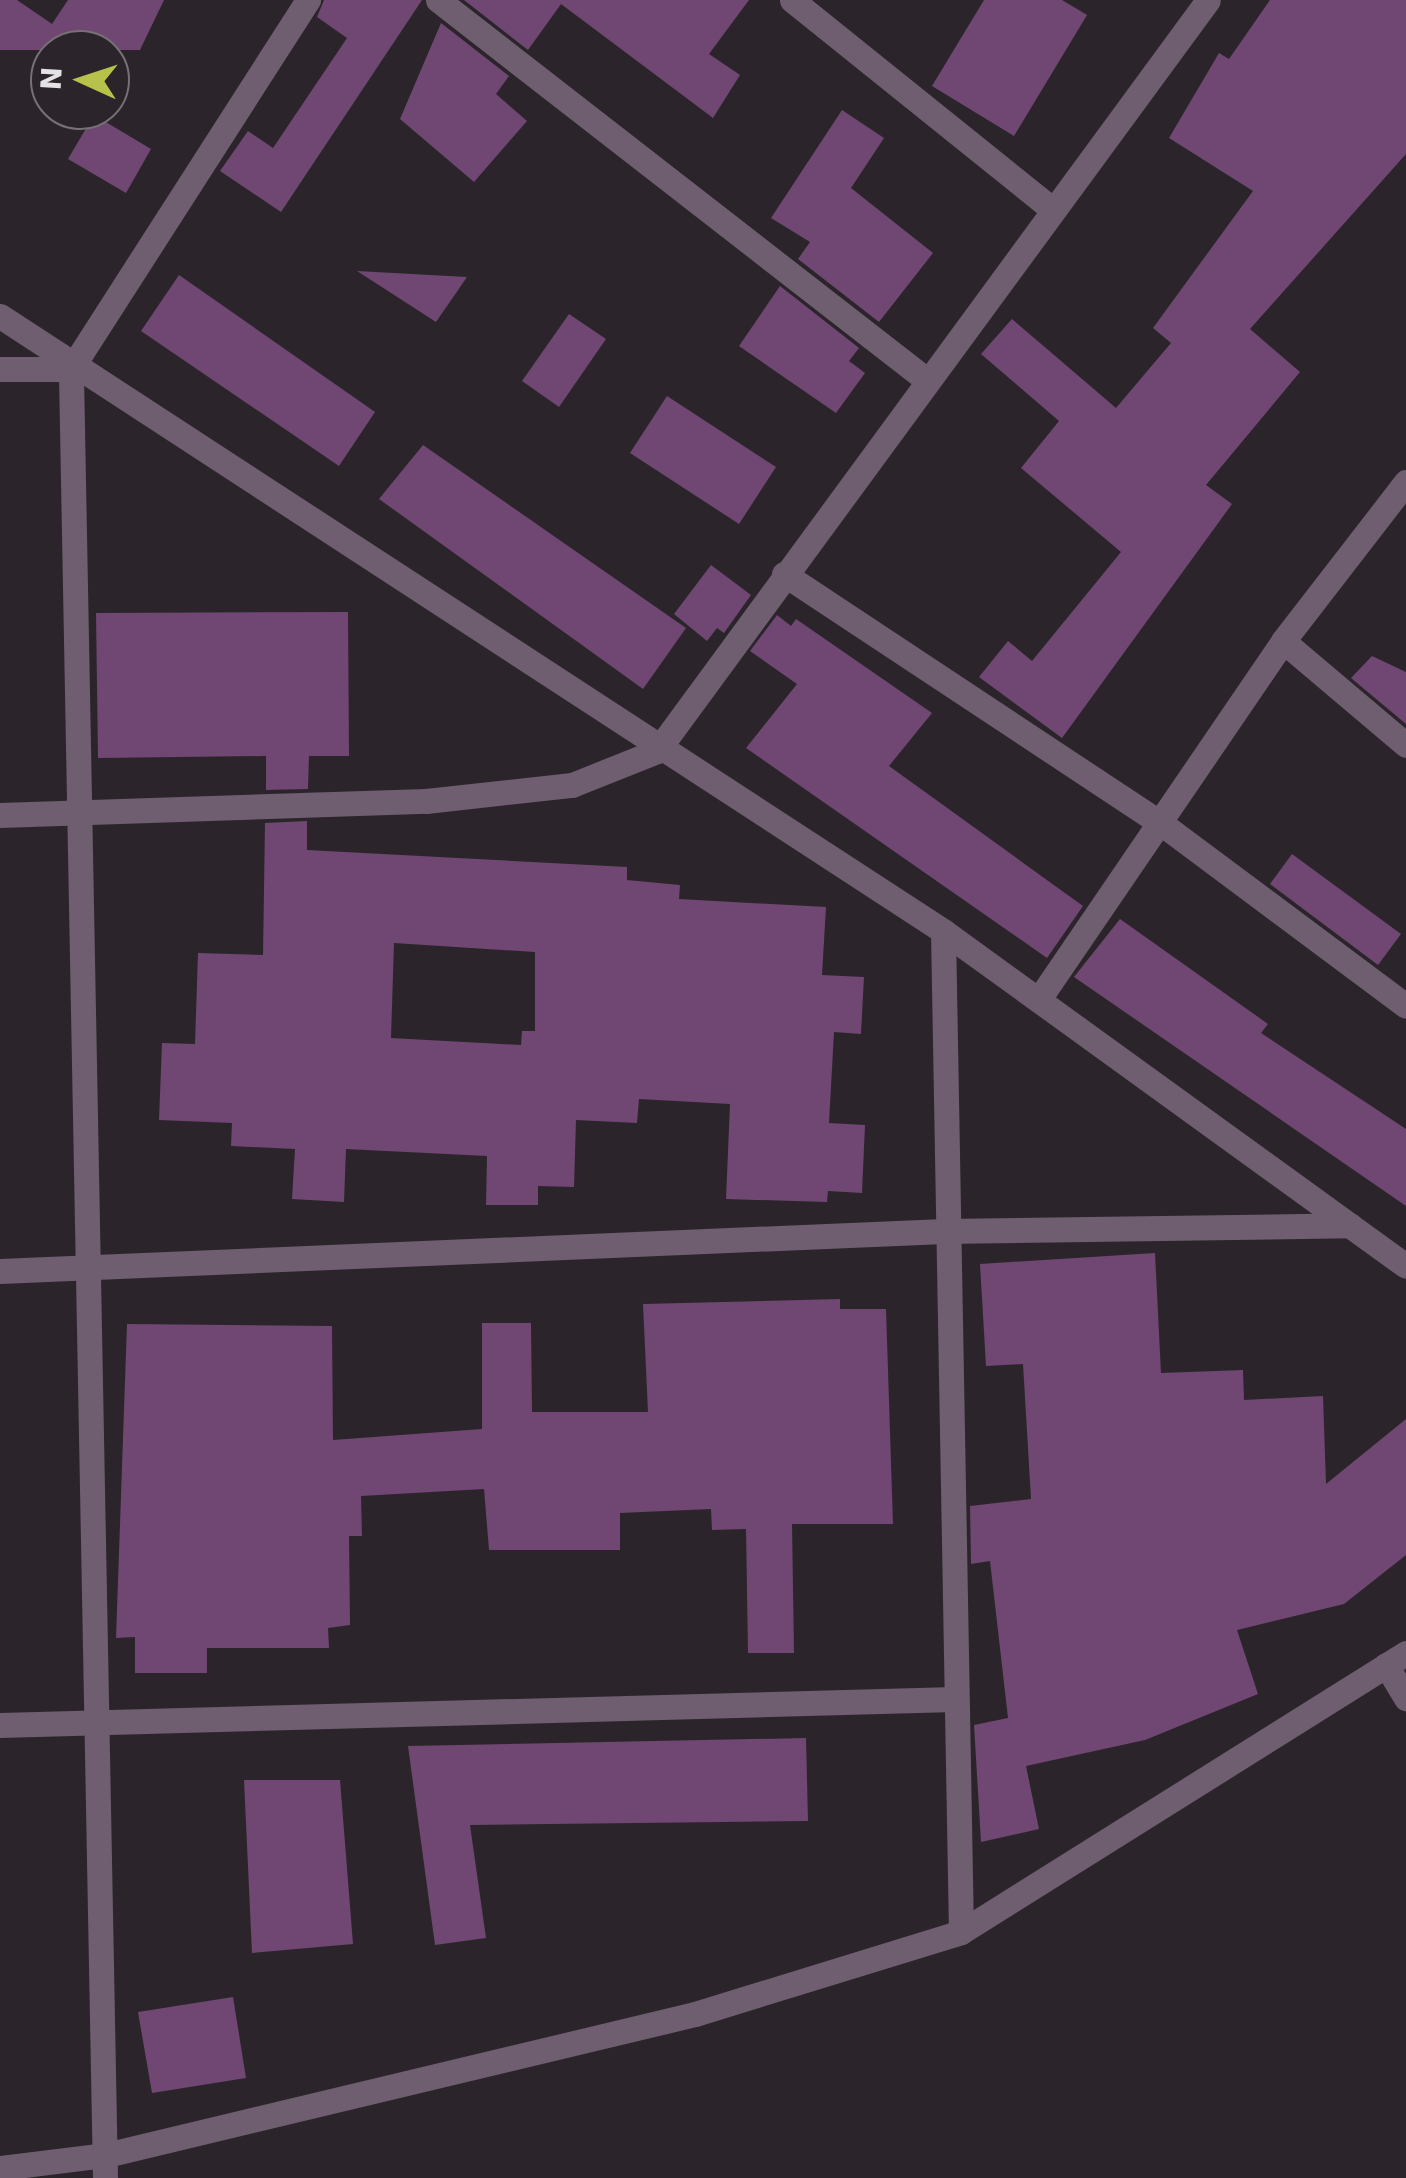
<!DOCTYPE html>
<style>
body{margin:0}
#map{position:relative;width:1406px;height:2178px;overflow:hidden;background:#2b252b;font-family:"DejaVu Sans",sans-serif}
div>[style]{position:absolute}
.building>*{inset:0;background:#6f4772}
.minor>*{height:25px;margin:-12.5px;padding:0 12.5px;transform-origin:12.5px;border-radius:12.5px;background:#6f5d70}
span{translate:-50% -50%;white-space:nowrap;text-align:center;line-height:1.15;-webkit-text-stroke:10px #2b252b;paint-order:stroke}
.north{position:absolute;left:30px;top:30px;width:100px;height:100px;box-sizing:border-box;background:#2b252b;border:2px solid #757175;border-radius:50%;rotate:273deg;font-size:28px;font-weight:700;line-height:40px;text-align:center;color:#e5e2e5}
.north::after{content:'';display:block;margin:auto;width:35px;height:45px;background:#b6c249;clip-path:polygon(50% 0,100% 100%,50% 72%,0 100%)}
</style>
<div id="map">
<div class="building">
<i style="clip-path:polygon(0 0,17px 0,52px 24px,68px 0,164px 0,140px 50px,0 50px)"></i>
<i style="clip-path:polygon(324px 0,422px 0,281px 212px,220px 171px,248px 131px,273px 148px,347px 38px,317px 17px)"></i>
<i style="clip-path:polygon(464px 0,749px 0,709px 54px,740px 75px,713px 118px,561px 4px,528px 50px)"></i>
<i style="clip-path:polygon(984px 0,1062px 0,1087px 15px,1014px 136px,932px 86px)"></i>
<i style="clip-path:polygon(1270px 0,1406px 0,1406px 154px,1250px 329px,1300px 372px,1206px 485px,1232px 504px,1062px 738px,979px 677px,1008px 641px,1032px 661px,1121px 552px,1021px 468px,1059px 421px,981px 354px,1012px 319px,1116px 408px,1171px 343px,1153px 328px,1253px 191px,1169px 138px,1219px 53px,1229px 59px)"></i>
<i style="clip-path:polygon(441px 23px,509px 76px,496px 94px,527px 121px,474px 182px,400px 119px)"></i>
<i style="clip-path:polygon(842px 110px,884px 138px,851px 188px,933px 253px,879px 322px,798px 259px,810px 242px,771px 218px)"></i>
<i style="clip-path:polygon(94px 115px,151px 149px,126px 193px,68px 159px)"></i>
<i style="clip-path:polygon(357px 271px,467px 277px,436px 322px)"></i>
<i style="clip-path:polygon(179px 275px,375px 412px,339px 466px,141px 331px)"></i>
<i style="clip-path:polygon(780px 286px,859px 348px,849px 361px,865px 373px,836px 413px,739px 346px)"></i>
<i style="clip-path:polygon(569px 314px,606px 339px,559px 407px,522px 381px)"></i>
<i style="clip-path:polygon(667px 396px,776px 467px,739px 524px,630px 453px)"></i>
<i style="clip-path:polygon(423px 445px,686px 628px,643px 689px,379px 499px)"></i>
<i style="clip-path:polygon(711px 565px,751px 595px,724px 633px,717px 628px,707px 641px,674px 614px)"></i>
<i style="clip-path:polygon(348px 612px,349px 756px,309px 756px,308px 789px,266px 790px,266px 756px,98px 758px,96px 613px)"></i>
<i style="clip-path:polygon(777px 615px,791px 626px,796px 619px,932px 713px,889px 766px,1083px 906px,1047px 958px,746px 748px,797px 684px,750px 651px)"></i>
<i style="clip-path:polygon(1372px 656px,1406px 672px,1406px 724px,1351px 678px)"></i>
<i style="clip-path:polygon(evenodd,307px 821px,307px 850px,627px 867px,627px 880px,680px 885px,679px 899px,826px 907px,822px 975px,864px 977px,861px 1034px,834px 1032px,829px 1123px,865px 1125px,862px 1193px,828px 1191px,827px 1202px,726px 1199px,730px 1104px,639px 1099px,637px 1123px,576px 1120px,574px 1187px,538px 1186px,538px 1205px,486px 1205px,487px 1156px,346px 1149px,344px 1202px,292px 1199px,295px 1149px,231px 1146px,232px 1123px,159px 1120px,162px 1043px,195px 1044px,198px 953px,263px 955px,265px 823px,307px 821px,394px 943px,535px 952px,535px 1031px,522px 1031px,521px 1045px,391px 1038px,394px 943px)"></i>
<i style="clip-path:polygon(1292px 854px,1401px 934px,1378px 965px,1270px 884px)"></i>
<i style="clip-path:polygon(1120px 919px,1268px 1024px,1261px 1033px,1406px 1129px,1406px 1206px,1074px 977px)"></i>
<i style="clip-path:polygon(1155px 1253px,1161px 1373px,1243px 1370px,1244px 1400px,1323px 1396px,1326px 1484px,1406px 1419px,1406px 1555px,1344px 1604px,1237px 1630px,1258px 1694px,1145px 1740px,1026px 1766px,1039px 1829px,981px 1842px,974px 1725px,1008px 1718px,990px 1561px,971px 1564px,970px 1506px,1031px 1499px,1023px 1364px,986px 1366px,980px 1264px)"></i>
<i style="clip-path:polygon(840px 1299px,840px 1309px,886px 1309px,893px 1524px,792px 1524px,794px 1653px,748px 1653px,746px 1529px,712px 1530px,711px 1509px,620px 1513px,620px 1550px,489px 1550px,484px 1489px,361px 1496px,362px 1536px,349px 1536px,350px 1625px,328px 1628px,329px 1648px,207px 1648px,207px 1673px,135px 1673px,135px 1637px,116px 1638px,127px 1324px,332px 1326px,333px 1440px,482px 1429px,482px 1323px,531px 1323px,532px 1412px,648px 1412px,643px 1304px)"></i>
<i style="clip-path:polygon(806px 1738px,808px 1821px,470px 1825px,486px 1938px,435px 1945px,408px 1746px)"></i>
<i style="clip-path:polygon(244px 1780px,340px 1780px,353px 1944px,252px 1953px)"></i>
<i style="clip-path:polygon(233px 1997px,246px 2078px,152px 2093px,138px 2012px)"></i>
</div>
<div class="minor">
<i style="left:438px;top:0;width:616px;rotate:37.87deg"></i>
<i style="left:792px;top:0;width:330px;rotate:38.8deg"></i>
<i style="left:0;top:316px;width:1126px;rotate:33.11deg"></i>
<i style="left:943px;top:931px;width:571px;rotate:35.89deg"></i>
<i style="left:0;top:369px;width:71px"></i>
<i style="left:784px;top:574px;width:453px;rotate:33.5deg"></i>
<i style="left:1162px;top:824px;width:304px;rotate:36.7deg"></i>
<i style="left:1283px;top:641px;width:161px;rotate:40.2deg"></i>
<i style="left:0;top:815px;width:426px;rotate:-1.9deg"></i>
<i style="left:426px;top:801px;width:147px;rotate:-6.3deg"></i>
<i style="left:572px;top:785px;width:92px;rotate:-21.8deg"></i>
<i style="left:657px;top:751px;width:931px;rotate:-53.73deg"></i>
<i style="left:943px;top:931px;width:1001px;rotate:88.97deg"></i>
<i style="left:1039px;top:999px;width:433px;rotate:-55.7deg"></i>
<i style="left:1283px;top:641px;width:201px;rotate:-52.3deg"></i>
<i style="left:0;top:1271px;width:945px;rotate:-2.43deg"></i>
<i style="left:944px;top:1231px;width:406px;rotate:-0.8deg"></i>
<i style="left:1386px;top:1665px;width:39px;rotate:59deg"></i>
<i style="left:0;top:1725px;width:955px;rotate:-1.56deg"></i>
<i style="left:0;top:2168px;width:107px;rotate:-7deg"></i>
<i style="left:106px;top:2155px;width:606px;rotate:-13.46deg"></i>
<i style="left:695px;top:2014px;width:278px;rotate:-17.1deg"></i>
<i style="left:961px;top:1932px;width:525px;rotate:-32.09deg"></i>
<i style="left:105px;top:2178px;width:1809px;rotate:-91.08deg"></i>
<i style="left:71px;top:369px;width:439px;rotate:-57.3deg"></i>
</div>
<div class="north">N</div>
</div>
